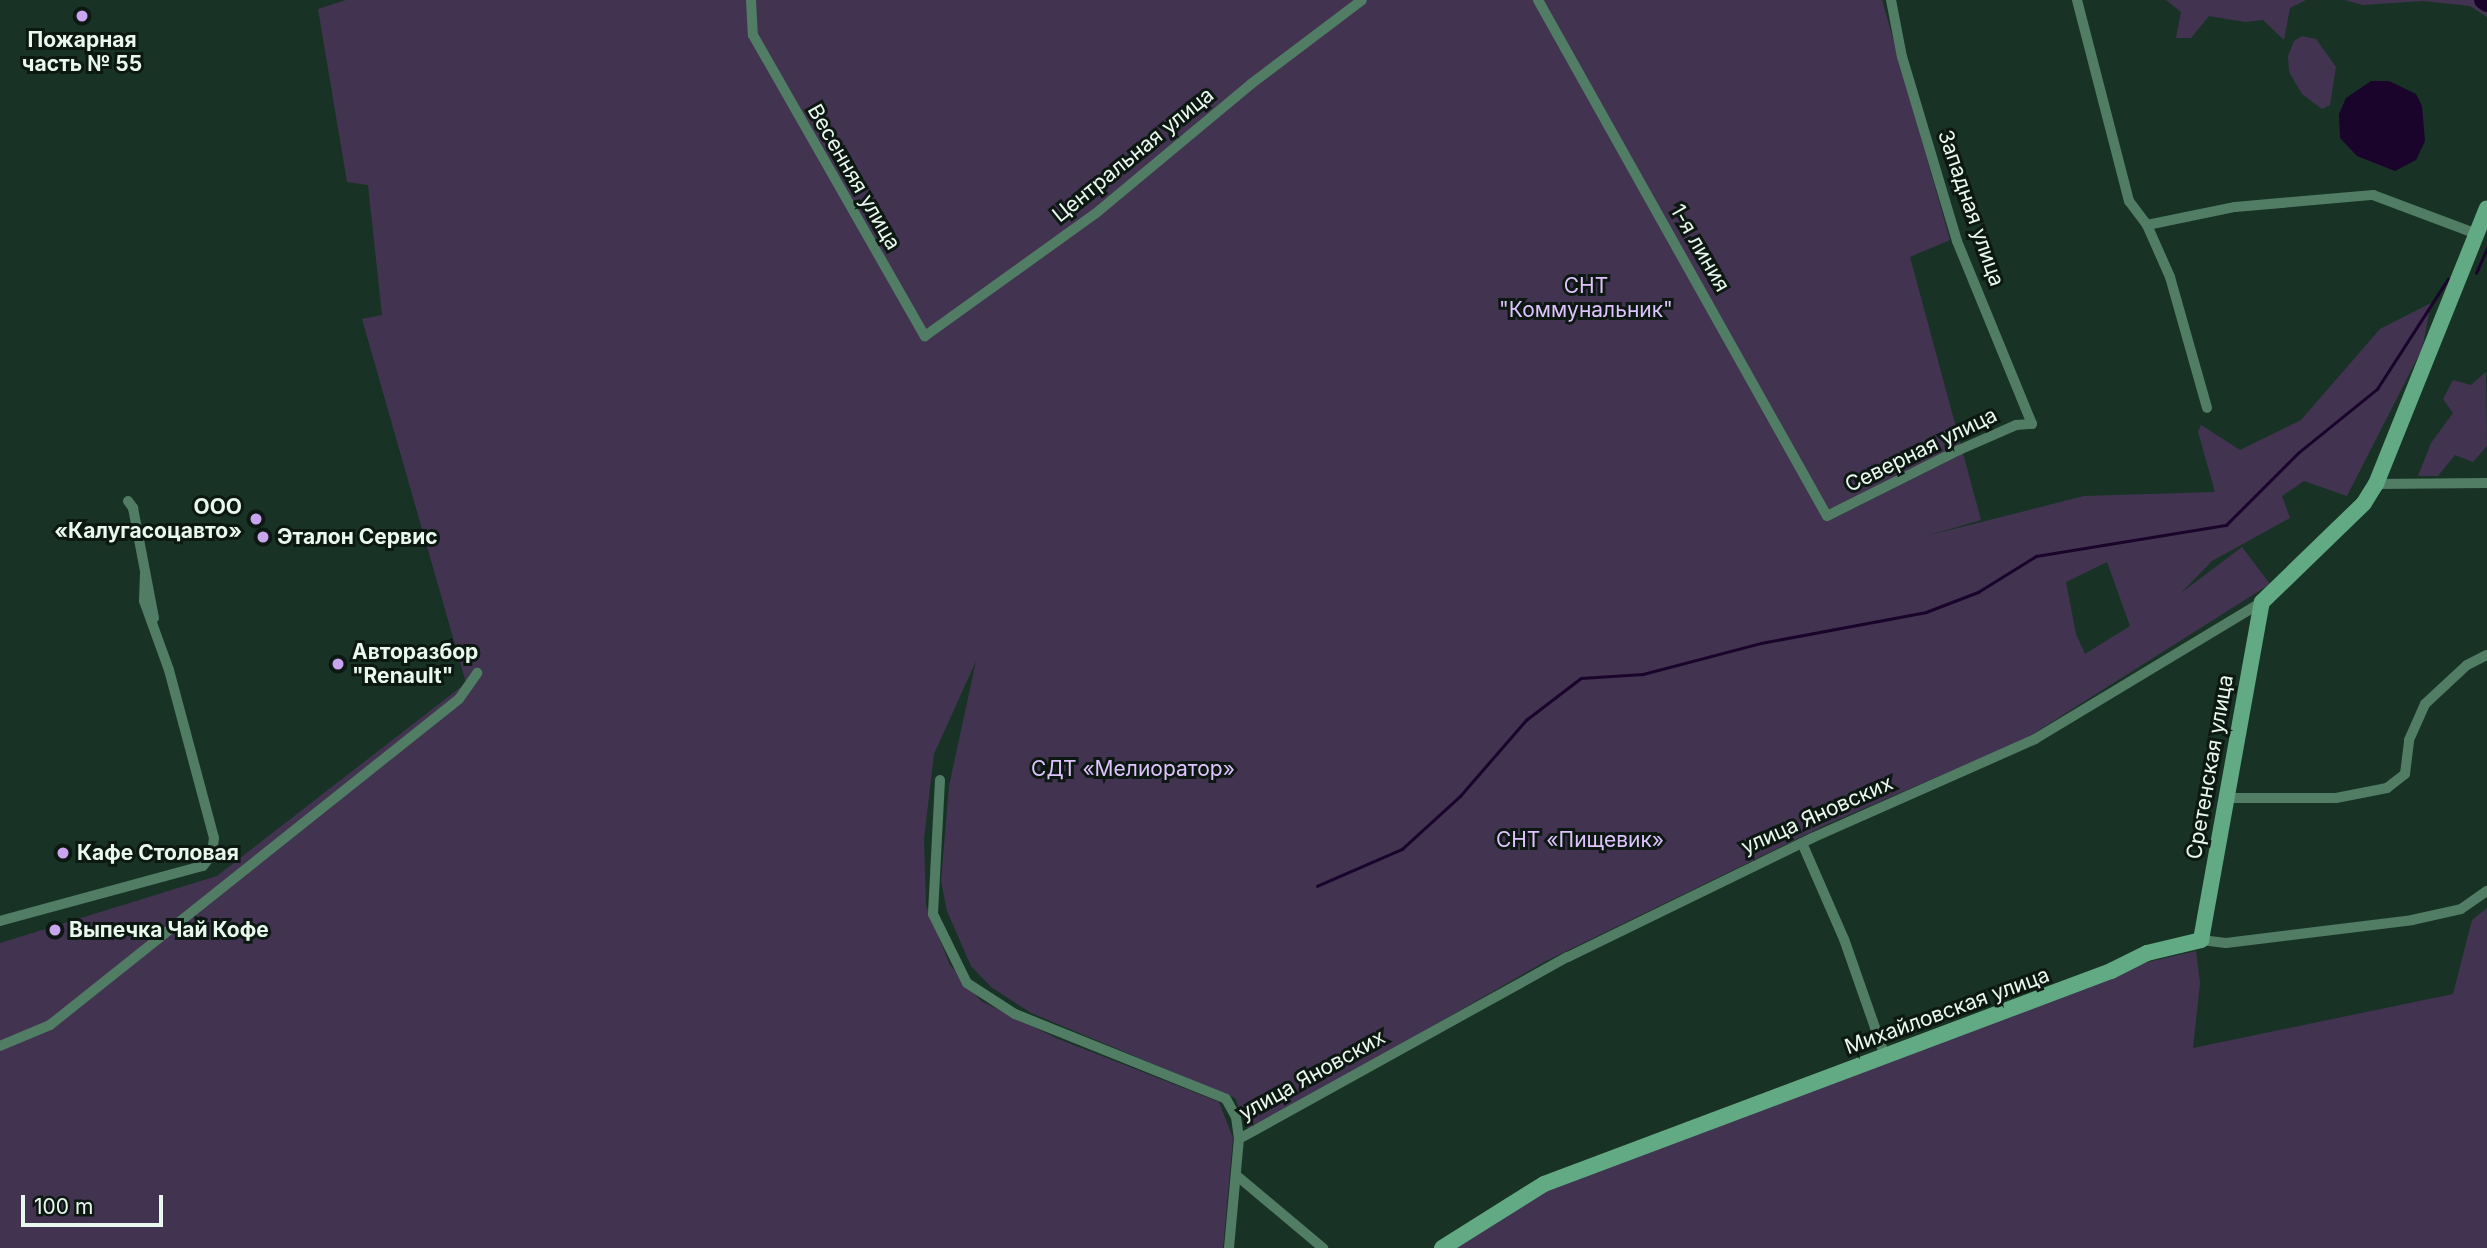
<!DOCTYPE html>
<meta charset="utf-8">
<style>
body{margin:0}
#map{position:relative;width:2487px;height:1248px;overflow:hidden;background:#183325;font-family:Inter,sans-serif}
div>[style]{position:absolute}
.green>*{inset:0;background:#423451}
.water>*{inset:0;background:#1a042b}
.stream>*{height:2.5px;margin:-1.25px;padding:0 1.25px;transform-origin:1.25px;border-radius:1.25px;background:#1a042b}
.river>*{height:18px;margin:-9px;padding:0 9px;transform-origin:9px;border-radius:9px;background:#1a042b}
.street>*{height:10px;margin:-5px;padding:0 5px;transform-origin:5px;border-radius:5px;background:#517d64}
.secondary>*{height:16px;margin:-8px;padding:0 8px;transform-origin:8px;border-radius:8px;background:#61aa83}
.dots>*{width:19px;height:19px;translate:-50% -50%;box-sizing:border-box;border:4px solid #0c1811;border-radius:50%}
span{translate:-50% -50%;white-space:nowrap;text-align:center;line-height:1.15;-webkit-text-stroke:6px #0c1811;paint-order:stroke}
.poi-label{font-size:21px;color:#e8f8ee;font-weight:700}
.right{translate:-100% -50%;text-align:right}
.left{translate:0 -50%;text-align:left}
.street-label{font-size:21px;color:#e8f8ee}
.park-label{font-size:21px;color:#dfc3ff}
.scale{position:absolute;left:21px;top:1195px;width:142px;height:32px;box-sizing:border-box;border:4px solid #e8f8ee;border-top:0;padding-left:9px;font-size:21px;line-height:24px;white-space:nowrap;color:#e8f8ee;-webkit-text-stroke:5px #0c1811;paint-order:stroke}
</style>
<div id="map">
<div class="green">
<i style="clip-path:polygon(evenodd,346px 0,1882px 0,1950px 240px,1910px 257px,1981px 520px,1926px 536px,2084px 496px,2215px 492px,2198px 432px,2201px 425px,2240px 450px,2301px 420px,2380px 329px,2431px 303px,2422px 349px,2347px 496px,2304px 481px,2282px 496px,2290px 518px,2212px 561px,2181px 593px,2242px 547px,2270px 584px,2025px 739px,1828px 824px,1546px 961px,1249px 1131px,1235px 1098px,1031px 1013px,991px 987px,971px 966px,947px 911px,941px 881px,949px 786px,976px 661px,934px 754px,924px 839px,926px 906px,950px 965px,981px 1001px,1056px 1038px,1219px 1102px,1233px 1138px,1223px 1248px,0 1248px,0 943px,217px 876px,466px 683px,362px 319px,382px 315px,368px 185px,347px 182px,318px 9px,346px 0,2107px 562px,2130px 626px,2085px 654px,2076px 634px,2066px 582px,2107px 562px)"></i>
<i style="clip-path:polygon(2166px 0,2306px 0,2290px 8px,2284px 40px,2263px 20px,2245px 22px,2209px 16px,2191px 38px,2176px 38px,2181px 12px)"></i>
<i style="clip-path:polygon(2344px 0,2487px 0,2487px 17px,2470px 6px,2423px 1px,2363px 5px)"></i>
<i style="clip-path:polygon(2302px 36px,2316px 39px,2336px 67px,2330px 105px,2322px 109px,2302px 94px,2289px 72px,2288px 56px,2294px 41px)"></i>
<i style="clip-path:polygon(2486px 372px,2487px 446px,2473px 462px,2455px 455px,2438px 476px,2418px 476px,2431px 443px,2453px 413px,2443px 399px,2453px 380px,2471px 385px)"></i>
<i style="clip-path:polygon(2487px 908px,2487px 1248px,1456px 1248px,1541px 1193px,2148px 962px,2196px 951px,2200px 983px,2193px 1048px,2453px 994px,2472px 920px)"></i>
</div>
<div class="water">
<i style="clip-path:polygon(2371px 81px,2389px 81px,2416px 94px,2422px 106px,2425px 141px,2416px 160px,2395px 171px,2357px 156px,2340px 138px,2339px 114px,2346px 98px)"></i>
</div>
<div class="stream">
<i style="left:2476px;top:273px;width:27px;rotate:-66deg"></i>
<i style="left:1317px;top:886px;width:93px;rotate:-23.5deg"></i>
<i style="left:1402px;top:849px;width:79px;rotate:-42.4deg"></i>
<i style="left:1460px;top:796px;width:101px;rotate:-49deg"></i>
<i style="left:1526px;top:720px;width:69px;rotate:-37.4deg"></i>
<i style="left:1581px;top:678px;width:62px;rotate:-3.7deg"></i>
<i style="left:1643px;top:674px;width:122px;rotate:-14.7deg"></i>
<i style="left:1761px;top:643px;width:168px;rotate:-10.6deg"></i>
<i style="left:1926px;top:612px;width:56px;rotate:-21deg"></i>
<i style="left:1978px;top:592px;width:68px;rotate:-31.8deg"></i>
<i style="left:2036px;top:556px;width:193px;rotate:-9.3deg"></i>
<i style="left:2226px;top:525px;width:102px;rotate:-45deg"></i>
<i style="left:2298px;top:453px;width:102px;rotate:-39deg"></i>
<i style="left:2377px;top:389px;width:131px;rotate:-57.2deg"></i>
</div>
<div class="river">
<i style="left:2483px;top:0;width:5px;rotate:37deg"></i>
</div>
<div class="street">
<i style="left:751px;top:0;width:35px;rotate:87deg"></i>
<i style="left:753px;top:35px;width:347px;rotate:60.3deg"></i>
<i style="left:925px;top:336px;width:209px;rotate:-35.7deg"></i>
<i style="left:1095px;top:214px;width:203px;rotate:-39.8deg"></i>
<i style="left:1251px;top:84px;width:139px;rotate:-37.1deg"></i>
<i style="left:1538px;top:0;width:591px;rotate:60.75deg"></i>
<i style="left:1827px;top:516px;width:148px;rotate:-26.6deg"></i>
<i style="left:1959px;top:450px;width:62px;rotate:-23.7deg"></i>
<i style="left:2016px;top:425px;width:16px;rotate:-4deg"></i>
<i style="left:2032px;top:424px;width:198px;rotate:-112.3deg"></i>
<i style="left:1957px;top:241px;width:192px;rotate:-106.6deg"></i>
<i style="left:1902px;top:57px;width:58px;rotate:-100.9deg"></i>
<i style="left:2077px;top:0;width:208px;rotate:75.5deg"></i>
<i style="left:2129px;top:201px;width:30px;rotate:53deg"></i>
<i style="left:2147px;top:225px;width:57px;rotate:66.1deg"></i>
<i style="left:2170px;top:277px;width:136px;rotate:74.2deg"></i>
<i style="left:2147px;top:225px;width:90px;rotate:-11.6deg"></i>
<i style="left:2235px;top:207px;width:139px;rotate:-5deg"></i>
<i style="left:2373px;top:195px;width:111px;rotate:20.6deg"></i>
<i style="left:2376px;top:484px;width:111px;rotate:-0.5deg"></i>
<i style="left:128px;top:501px;width:9px;rotate:54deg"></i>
<i style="left:133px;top:508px;width:112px;rotate:79.2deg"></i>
<i style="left:940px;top:780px;width:134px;rotate:93deg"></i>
<i style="left:933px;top:914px;width:77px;rotate:63.8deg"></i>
<i style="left:967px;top:983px;width:57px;rotate:32.9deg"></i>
<i style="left:1015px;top:1014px;width:227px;rotate:21.9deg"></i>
<i style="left:1226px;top:1099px;width:21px;rotate:61deg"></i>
<i style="left:1236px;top:1117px;width:22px;rotate:82deg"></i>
<i style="left:2225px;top:798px;width:111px"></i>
<i style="left:2336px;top:798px;width:52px;rotate:-11.1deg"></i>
<i style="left:2387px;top:788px;width:23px;rotate:-38deg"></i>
<i style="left:2405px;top:774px;width:34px;rotate:-83deg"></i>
<i style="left:2409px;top:740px;width:39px;rotate:-66deg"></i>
<i style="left:2425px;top:704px;width:57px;rotate:-42.9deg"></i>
<i style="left:2467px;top:665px;width:22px;rotate:-27deg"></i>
<i style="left:1802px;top:843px;width:105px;rotate:66.4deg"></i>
<i style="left:1844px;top:939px;width:124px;rotate:70.7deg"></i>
<i style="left:0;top:921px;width:210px;rotate:-15.2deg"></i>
<i style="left:203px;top:866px;width:15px;rotate:-53deg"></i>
<i style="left:212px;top:854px;width:16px;rotate:-83deg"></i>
<i style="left:214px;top:838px;width:174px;rotate:-105deg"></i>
<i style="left:169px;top:670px;width:73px;rotate:-109.9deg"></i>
<i style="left:144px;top:601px;width:28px;rotate:-88deg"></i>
<i style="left:2201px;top:940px;width:25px;rotate:7deg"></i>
<i style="left:2226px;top:943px;width:187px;rotate:-7deg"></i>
<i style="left:2412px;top:920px;width:50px;rotate:-12.7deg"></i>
<i style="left:2461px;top:909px;width:32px;rotate:-35deg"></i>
<i style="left:0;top:1046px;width:54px;rotate:-22.8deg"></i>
<i style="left:50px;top:1025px;width:523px;rotate:-38.56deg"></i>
<i style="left:459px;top:699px;width:32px;rotate:-55deg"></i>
<i style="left:1236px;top:1175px;width:114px;rotate:40deg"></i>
<i style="left:1229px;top:1248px;width:109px;rotate:-84.8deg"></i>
<i style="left:1239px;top:1139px;width:376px;rotate:-29deg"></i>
<i style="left:1568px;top:957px;width:271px;rotate:-26deg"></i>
<i style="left:1812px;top:838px;width:244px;rotate:-23.9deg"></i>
<i style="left:2035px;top:739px;width:265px;rotate:-31.1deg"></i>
</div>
<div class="secondary">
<i style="left:1442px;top:1248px;width:120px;rotate:-32.1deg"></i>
<i style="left:1544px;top:1184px;width:606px;rotate:-20.59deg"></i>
<i style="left:2111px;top:971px;width:40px;rotate:-26.6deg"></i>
<i style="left:2147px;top:953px;width:56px;rotate:-13.5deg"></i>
<i style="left:2201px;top:940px;width:343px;rotate:-79.8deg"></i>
<i style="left:2262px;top:602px;width:142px;rotate:-44.1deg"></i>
<i style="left:2364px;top:503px;width:22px;rotate:-58deg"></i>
<i style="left:2376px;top:484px;width:297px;rotate:-68.1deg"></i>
</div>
<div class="dots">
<i style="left:82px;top:16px;background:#c8a5ee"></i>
<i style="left:256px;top:519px;background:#c8a5ee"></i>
<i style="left:263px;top:537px;background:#c8a5ee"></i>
<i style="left:338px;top:664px;background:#c8a5ee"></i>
<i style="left:63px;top:853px;background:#c8a5ee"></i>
<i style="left:55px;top:930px;background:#c8a5ee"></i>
</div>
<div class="poi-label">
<span style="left:82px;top:52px">Пожарная<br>часть № 55</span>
<span class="right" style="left:242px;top:519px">ООО<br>«Калугасоцавто»</span>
<span class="left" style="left:277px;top:537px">Эталон Сервис</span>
<span class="left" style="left:352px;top:664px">Авторазбор<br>"Renault"</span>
<span class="left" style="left:77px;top:853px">Кафе Столовая</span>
<span class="left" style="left:69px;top:930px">Выпечка Чай Кофе</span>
</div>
<div class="street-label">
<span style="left:1133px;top:155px;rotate:-39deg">Центральная улица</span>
<span style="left:854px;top:177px;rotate:60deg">Весенняя улица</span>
<span style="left:1971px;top:208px;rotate:71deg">Западная улица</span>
<span style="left:1700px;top:248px;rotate:60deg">1-я линия</span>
<span style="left:1921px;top:450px;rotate:-26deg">Северная улица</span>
<span style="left:2210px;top:767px;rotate:-80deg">Сретенская улица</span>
<span style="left:1817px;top:815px;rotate:-24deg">улица Яновских</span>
<span style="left:1947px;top:1011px;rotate:-20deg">Михайловская улица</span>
<span style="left:1312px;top:1075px;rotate:-29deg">улица Яновских</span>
</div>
<div class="park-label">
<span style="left:1586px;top:298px">СНТ<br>"Коммунальник"</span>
<span style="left:1133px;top:769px">СДТ «Мелиоратор»</span>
<span style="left:1580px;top:840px">СНТ «Пищевик»</span>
</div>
<div class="scale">100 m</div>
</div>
